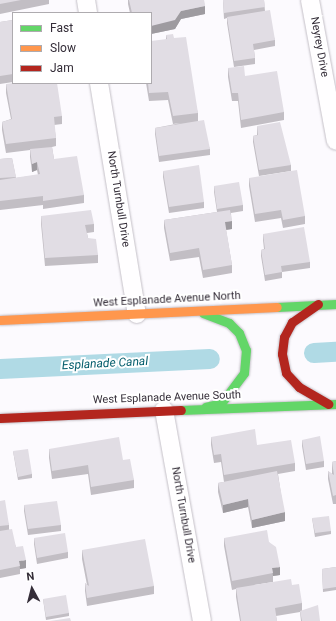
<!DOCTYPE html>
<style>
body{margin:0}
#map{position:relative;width:336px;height:621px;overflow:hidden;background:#fcfafe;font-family:Roboto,sans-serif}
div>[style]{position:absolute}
.canal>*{height:20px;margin:-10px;padding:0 10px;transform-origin:10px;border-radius:10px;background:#b0dae5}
.roads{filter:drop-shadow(0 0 1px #c4c0c7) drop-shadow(0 0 1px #c4c0c7)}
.street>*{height:18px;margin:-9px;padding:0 9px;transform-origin:9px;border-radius:9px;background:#fffeff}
.fast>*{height:9px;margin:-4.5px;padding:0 4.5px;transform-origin:4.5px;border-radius:4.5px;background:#63d668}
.slow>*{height:9px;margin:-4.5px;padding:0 4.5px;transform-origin:4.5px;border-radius:4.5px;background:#ff974d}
.jam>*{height:9px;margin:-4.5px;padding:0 4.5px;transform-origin:4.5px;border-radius:4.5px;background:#b3261e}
.wall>*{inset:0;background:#c2bec4}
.shaded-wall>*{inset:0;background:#9e9ba0}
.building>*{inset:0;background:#e1dde4}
span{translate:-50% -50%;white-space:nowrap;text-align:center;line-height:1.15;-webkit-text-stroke:4px #fff;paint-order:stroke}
.street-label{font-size:11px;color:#342d38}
.water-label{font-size:12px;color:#035c6b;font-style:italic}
.legend{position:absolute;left:12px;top:12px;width:140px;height:72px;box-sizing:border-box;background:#fff;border:1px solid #aeabaf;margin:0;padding:5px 7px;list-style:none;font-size:12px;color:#342d38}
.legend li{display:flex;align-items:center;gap:8px;height:20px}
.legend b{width:20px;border:1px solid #aeabaf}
.north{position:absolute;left:12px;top:569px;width:40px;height:40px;-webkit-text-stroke:3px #fff;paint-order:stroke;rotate:353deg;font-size:11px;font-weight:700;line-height:16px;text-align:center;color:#342d38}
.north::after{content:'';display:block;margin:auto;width:14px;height:18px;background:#342d38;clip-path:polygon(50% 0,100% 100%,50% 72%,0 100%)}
</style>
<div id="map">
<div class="canal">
<i style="left:314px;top:353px;width:22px;rotate:-3deg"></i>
<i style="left:0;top:369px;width:210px;rotate:-2.7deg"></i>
</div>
<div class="roads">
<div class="street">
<i style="left:86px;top:0;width:13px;rotate:81deg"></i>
<i style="left:310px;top:0;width:143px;rotate:79.6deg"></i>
<i style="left:99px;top:83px;width:234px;rotate:80.7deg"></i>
<i style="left:164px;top:410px;width:214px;rotate:79.8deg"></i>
</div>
<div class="fast">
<i style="left:277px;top:307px;width:59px;rotate:-2.9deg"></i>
<i style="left:203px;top:313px;width:28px;rotate:21deg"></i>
<i style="left:229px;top:323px;width:14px;rotate:45deg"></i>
<i style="left:239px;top:333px;width:18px;rotate:68deg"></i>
<i style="left:246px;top:350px;width:23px;rotate:95deg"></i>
<i style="left:244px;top:373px;width:38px;rotate:127deg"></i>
<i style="left:221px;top:403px;width:16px;rotate:166deg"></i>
<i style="left:181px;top:410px;width:155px;rotate:-2.2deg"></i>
</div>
<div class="slow">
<i style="left:0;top:320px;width:277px;rotate:-2.7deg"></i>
</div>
<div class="jam">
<i style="left:318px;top:304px;width:32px;rotate:145deg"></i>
<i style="left:292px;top:322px;width:17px;rotate:118deg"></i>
<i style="left:284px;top:337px;width:17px;rotate:97deg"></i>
<i style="left:282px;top:354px;width:19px;rotate:78deg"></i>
<i style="left:286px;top:373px;width:19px;rotate:47deg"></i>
<i style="left:299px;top:387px;width:34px;rotate:30deg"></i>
<i style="left:0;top:418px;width:181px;rotate:-2.5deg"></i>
</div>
</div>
<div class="wall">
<i style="clip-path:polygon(0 0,49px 0,49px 4px,0 14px)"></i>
<i style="clip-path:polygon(128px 0,204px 0,205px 14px,181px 19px,175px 29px,151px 34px,151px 13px,130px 13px,128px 4px)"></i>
<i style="clip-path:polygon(223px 0,264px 0,265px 11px,275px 40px,275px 46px,254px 50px,255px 58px,255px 64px,234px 67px,227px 23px,227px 18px,224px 19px)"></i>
<i style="clip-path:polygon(13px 20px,13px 82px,0 84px,0 22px)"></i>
<i style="clip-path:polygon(166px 35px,174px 38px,198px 113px,198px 121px,210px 149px,210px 155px,159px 162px,155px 134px,155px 128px,181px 123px,173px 124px,168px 100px,149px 101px,146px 83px,151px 83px,166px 39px)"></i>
<i style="clip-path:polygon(228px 68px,245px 76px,284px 112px,284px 120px,241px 128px,238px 101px,232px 101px,228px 77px)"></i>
<i style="clip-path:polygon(6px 84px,62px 116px,62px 124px,54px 125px,56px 138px,56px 146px,52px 147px,54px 159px,84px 195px,84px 203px,43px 209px,43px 205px,0 210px,0 159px,12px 158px,16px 178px,38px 175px,37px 170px,32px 172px,30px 157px,30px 150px,6px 153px,2px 130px,2px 122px,11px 119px,6px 93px)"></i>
<i style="clip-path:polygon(257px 126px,291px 165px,291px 171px,259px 176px,253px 142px,253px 136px,257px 135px)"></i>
<i style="clip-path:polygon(163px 171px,204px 202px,204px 208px,169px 213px,163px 177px)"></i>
<i style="clip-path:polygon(249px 178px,305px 216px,305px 224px,283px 228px,281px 218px,255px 222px,249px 186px)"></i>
<i style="clip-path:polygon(214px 186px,243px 205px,243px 211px,231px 213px,232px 229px,226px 230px,232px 265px,232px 273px,203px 278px,199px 257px,170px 261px,164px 228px,164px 220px,217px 212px,214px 192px)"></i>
<i style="clip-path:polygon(41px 216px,94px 224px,94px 232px,87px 233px,88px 238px,98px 255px,98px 263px,45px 266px,41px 224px)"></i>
<i style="clip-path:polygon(263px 234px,310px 262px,310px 268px,282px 272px,282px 278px,265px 281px,261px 256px,261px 250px,264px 249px,263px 240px)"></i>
<i style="clip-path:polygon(211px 437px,257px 445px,295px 463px,295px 471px,278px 474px,285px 521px,252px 528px,248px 507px,223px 513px,218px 492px,218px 483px,224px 482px,221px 462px,214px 463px,211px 445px)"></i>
<i style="clip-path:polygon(302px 440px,324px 461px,324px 467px,306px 470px,302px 446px)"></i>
<i style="clip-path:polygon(49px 449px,123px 460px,134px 480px,134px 488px,91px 495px,88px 474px,52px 479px,49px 458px)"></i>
<i style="clip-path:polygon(13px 451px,32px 474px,32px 478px,18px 480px)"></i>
<i style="clip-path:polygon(336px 461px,336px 504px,333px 504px,328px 479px,328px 471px,332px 474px,332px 462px)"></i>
<i style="clip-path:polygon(0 501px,9px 525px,9px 529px,16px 547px,26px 568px,20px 569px,20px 574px,0 578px)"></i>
<i style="clip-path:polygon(24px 505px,61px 525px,61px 531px,28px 535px,24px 511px)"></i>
<i style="clip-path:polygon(312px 518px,331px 531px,331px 534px,315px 537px)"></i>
<i style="clip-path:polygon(34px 538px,68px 552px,68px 558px,37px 564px,34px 544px)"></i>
<i style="clip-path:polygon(224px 538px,269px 542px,280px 575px,273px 576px,273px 582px,254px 585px,292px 585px,302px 603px,302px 611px,320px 621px,301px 621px,300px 612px,276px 616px,277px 621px,240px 621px,236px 597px,236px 589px,232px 590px,224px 546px)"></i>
<i style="clip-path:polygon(82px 550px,154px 586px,154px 594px,87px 606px,85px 591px,85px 583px,87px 585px,82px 559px)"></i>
<i style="clip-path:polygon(336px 567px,336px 590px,323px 592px,322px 569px)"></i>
<i style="clip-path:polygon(43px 599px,69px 613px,69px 616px,46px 620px)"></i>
</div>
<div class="shaded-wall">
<i style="clip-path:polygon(205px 6px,205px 14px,181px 19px,175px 29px,151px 34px,151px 26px,181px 11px)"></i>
<i style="clip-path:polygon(37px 162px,37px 170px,32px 172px,32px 164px)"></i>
<i style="clip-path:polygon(232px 221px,232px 229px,225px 230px,225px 222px)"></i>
<i style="clip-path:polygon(248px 499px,248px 507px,223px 513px,223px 505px)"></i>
<i style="clip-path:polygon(285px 512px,285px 521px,252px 528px,252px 520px)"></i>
<i style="clip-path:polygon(26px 560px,26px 568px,20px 569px,19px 561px)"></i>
<i style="clip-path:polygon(280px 567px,280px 575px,273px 576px,272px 568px)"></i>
</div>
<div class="building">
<i style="clip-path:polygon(0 0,21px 0,0 4px)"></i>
<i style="clip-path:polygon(129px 0,204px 0,205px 6px,181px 11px,175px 20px,151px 26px,151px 13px,132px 13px)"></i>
<i style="clip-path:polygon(223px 0,264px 0,265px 7px,224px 13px)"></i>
<i style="clip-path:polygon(270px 10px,275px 40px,253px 44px,255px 58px,234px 61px,227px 17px)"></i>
<i style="clip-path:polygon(13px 20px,13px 74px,0 76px,0 22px)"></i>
<i style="clip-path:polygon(173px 34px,174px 38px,186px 37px,198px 113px,173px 116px,168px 92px,149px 93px,148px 83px,151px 83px,151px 41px,167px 39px,166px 35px)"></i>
<i style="clip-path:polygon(244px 66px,245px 76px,277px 71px,284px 112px,241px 120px,238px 93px,232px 93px,228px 68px)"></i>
<i style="clip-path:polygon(13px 83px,57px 83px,62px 116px,54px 117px,56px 138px,6px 144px,2px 122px,12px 119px,6px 84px)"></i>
<i style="clip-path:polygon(204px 120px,210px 149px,159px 156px,155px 128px)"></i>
<i style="clip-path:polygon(280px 122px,291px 165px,259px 170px,253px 136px,258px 135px,257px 126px)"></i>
<i style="clip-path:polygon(52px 147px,54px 159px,77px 156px,84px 195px,43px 201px,43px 196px,0 201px,0 180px,40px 174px,37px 162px,32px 164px,30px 149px)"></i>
<i style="clip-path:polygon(12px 158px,16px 177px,0 178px,0 159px)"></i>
<i style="clip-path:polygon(199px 165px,204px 202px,169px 207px,163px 171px)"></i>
<i style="clip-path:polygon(297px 170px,305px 216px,283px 220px,281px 210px,255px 214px,249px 178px)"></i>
<i style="clip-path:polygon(239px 182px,243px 205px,217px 209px,214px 186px)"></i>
<i style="clip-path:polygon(91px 210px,94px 224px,85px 225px,88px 238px,96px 239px,98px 255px,45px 258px,41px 216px)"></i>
<i style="clip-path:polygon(230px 210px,232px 221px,225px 222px,232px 265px,203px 270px,199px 248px,170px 253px,164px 220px)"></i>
<i style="clip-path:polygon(304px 227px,310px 262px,281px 266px,282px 272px,265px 275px,261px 250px,265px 249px,263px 234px)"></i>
<i style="clip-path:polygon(255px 429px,257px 445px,291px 440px,295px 463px,224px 475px,221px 454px,214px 455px,211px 437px)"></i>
<i style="clip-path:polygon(320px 436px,324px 461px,306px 464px,302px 440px)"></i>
<i style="clip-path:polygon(119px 437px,123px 460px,130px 459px,134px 480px,91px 487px,88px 465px,52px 471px,49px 449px)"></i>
<i style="clip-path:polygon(28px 449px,32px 474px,18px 477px,13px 451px)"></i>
<i style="clip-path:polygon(336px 461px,336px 495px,333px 496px,328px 471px,334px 475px,332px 462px)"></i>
<i style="clip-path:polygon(277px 471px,285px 512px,252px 520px,248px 499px,223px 505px,218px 483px)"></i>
<i style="clip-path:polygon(5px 500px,9px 525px,0 526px,0 501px)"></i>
<i style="clip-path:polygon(57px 501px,61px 525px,28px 529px,24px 505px)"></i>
<i style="clip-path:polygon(329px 516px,331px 531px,315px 533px,312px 518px)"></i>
<i style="clip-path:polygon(12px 529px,16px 547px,23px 546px,26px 560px,19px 561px,20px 566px,0 570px,0 531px)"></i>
<i style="clip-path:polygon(267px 530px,269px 542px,276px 547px,280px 567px,272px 568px,273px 573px,232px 581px,224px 538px)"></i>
<i style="clip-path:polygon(65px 533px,68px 552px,37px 558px,34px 538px)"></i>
<i style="clip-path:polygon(145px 539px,154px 586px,87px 598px,85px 583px,89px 586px,82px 550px)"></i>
<i style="clip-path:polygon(336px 567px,336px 587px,323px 589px,322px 569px)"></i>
<i style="clip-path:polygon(291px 579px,292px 585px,299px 584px,302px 603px,275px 608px,277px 621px,241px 621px,236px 588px)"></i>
<i style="clip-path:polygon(66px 595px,69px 613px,46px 617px,43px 599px)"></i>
<i style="clip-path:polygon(318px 605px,320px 621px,302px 621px,300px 611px)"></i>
<i style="clip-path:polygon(70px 618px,71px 621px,50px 621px)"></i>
</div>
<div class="street-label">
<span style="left:319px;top:47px;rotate:80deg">Neyrey Drive</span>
<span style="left:118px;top:199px;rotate:81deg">North Turnbull Drive</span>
<span style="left:167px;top:300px;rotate:-3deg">West Esplanade Avenue North</span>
<span style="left:167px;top:398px;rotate:-2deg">West Esplanade Avenue South</span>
<span style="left:183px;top:515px;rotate:80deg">North Turnbull Drive</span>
</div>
<div class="water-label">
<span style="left:105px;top:364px;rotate:-3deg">Esplanade Canal</span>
</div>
<ul class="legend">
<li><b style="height:5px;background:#63d668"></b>Fast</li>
<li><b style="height:5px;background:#ff974d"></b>Slow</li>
<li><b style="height:5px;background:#b3261e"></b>Jam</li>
</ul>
<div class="north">N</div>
</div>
